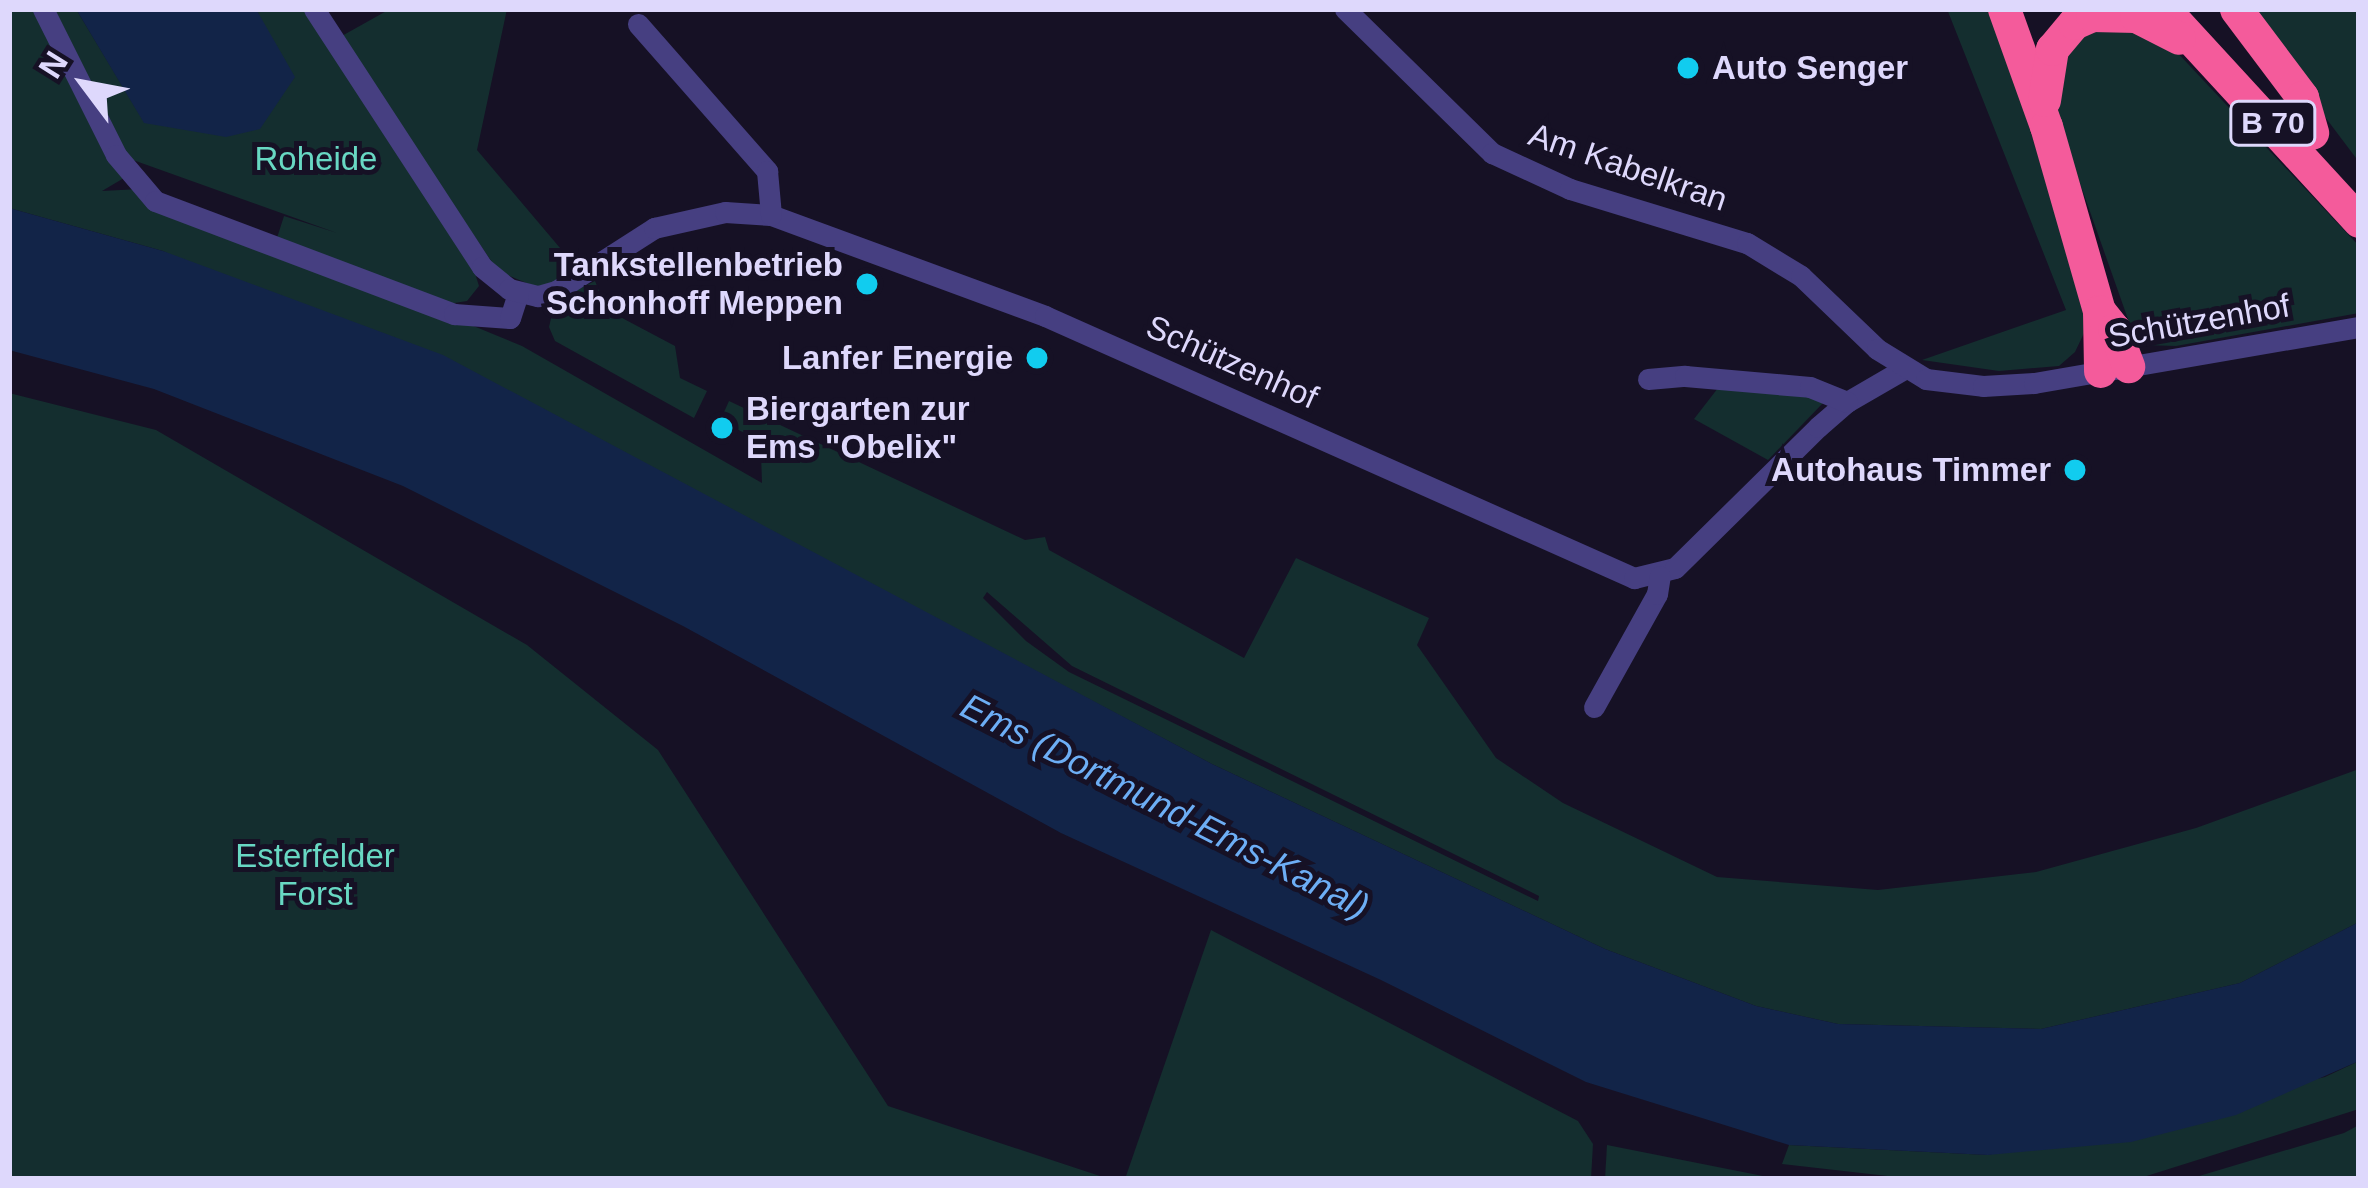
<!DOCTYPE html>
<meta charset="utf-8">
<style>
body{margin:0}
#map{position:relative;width:2368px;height:1188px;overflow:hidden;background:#161125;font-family:Helvetica,sans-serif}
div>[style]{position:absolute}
.green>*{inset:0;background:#142e2f}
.water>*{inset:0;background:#122448}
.minor>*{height:21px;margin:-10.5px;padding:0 10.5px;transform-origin:10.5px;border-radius:10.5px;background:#463f81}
.highway>*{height:33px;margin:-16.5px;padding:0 16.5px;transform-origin:16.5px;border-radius:16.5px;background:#f45b9b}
.dots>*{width:33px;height:33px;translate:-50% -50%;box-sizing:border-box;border:6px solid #161125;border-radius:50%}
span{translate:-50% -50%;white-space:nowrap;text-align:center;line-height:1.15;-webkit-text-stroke:10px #161125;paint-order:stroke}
.shield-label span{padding:3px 9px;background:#161125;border:3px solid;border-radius:9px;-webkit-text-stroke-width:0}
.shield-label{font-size:30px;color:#ded8fc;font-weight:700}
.poi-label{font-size:33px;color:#ded8fc;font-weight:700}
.left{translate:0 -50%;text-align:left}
.right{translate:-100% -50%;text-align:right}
.park-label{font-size:33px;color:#68d8c3}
.street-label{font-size:33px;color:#ded8fc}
.water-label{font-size:36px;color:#6daef5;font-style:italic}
.frame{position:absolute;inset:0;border:12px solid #ded8fc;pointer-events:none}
.north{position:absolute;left:24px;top:24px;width:120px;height:120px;-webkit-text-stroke:9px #161125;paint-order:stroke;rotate:302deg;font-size:33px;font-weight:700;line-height:48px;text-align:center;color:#ded8fc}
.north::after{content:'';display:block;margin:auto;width:42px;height:54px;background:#ded8fc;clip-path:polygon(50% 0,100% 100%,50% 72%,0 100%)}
</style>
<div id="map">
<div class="green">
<i style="clip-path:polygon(evenodd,9px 9px,76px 9px,144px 122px,269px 35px,256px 9px,303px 9px,473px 267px,479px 286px,467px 301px,448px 304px,276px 241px,284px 216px,337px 233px,119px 155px,129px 175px,102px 191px,140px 189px,522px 346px,762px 483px,761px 454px,746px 446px,751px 436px,720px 421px,729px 401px,1025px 540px,1045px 537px,1049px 550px,1244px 658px,1296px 558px,1429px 618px,1417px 645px,1496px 758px,1563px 803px,1717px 877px,1878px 890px,2036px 872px,2196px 828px,2359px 769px,2359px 922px,2240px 983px,2041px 1029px,1838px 1024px,1756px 1006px,1605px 949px,1212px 764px,892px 595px,163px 251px,9px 208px,9px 9px,987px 592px,1072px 666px,1539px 896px,1538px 901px,1069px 672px,1026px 641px,983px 598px,987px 592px)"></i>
<i style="clip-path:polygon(390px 9px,507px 9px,477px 150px,577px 268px,559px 281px,536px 287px,498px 271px,340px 37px)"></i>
<i style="clip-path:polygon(1947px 9px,1992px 9px,2078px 283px,2086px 329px,2075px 352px,2059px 366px,1999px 371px,1922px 360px,2066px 310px)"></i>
<i style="clip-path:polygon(2250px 9px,2359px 9px,2359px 162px,2313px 101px)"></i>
<i style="clip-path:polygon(2113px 21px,2174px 49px,2359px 246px,2359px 313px,2176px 346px,2145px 345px,2135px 339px,2064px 138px,2053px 92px,2060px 58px,2077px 35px)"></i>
<i style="clip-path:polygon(595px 281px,607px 310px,675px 346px,680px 378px,707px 391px,694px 418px,555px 341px,549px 327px,555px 301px)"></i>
<i style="clip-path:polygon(1718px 388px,1817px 395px,1823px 403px,1768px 460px,1694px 419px)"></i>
<i style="clip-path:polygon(9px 393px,156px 430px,527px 645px,658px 750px,888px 1106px,1109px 1179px,9px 1179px)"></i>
<i style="clip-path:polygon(1211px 930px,1578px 1121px,1593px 1144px,1591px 1179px,1125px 1179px)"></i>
<i style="clip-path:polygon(2359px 1061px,2359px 1109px,2137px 1179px,1914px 1179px,1782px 1164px,1789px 1145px,1988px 1155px,2325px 1077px)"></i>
<i style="clip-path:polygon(2359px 1125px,2359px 1179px,2189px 1179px,2344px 1133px)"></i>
<i style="clip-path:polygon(1607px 1145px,1778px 1179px,1605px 1179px)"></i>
</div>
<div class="water">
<i style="clip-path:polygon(76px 9px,256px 9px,295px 77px,260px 129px,226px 137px,144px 123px)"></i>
<i style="clip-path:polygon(9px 208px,163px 251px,443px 355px,1212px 764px,1605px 949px,1756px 1006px,1838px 1024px,2041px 1029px,2240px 983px,2359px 922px,2359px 1061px,2236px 1115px,2131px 1142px,1988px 1155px,1789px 1145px,1586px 1082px,1381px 980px,1061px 833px,683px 626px,403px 486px,154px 389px,9px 350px)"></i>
</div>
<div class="minor">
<i style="left:43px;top:9px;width:163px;rotate:63.4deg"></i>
<i style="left:116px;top:155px;width:60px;rotate:49.7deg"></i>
<i style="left:155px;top:201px;width:320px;rotate:20.7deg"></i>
<i style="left:454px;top:314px;width:56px;rotate:4.1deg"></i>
<i style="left:510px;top:318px;width:26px;rotate:-72deg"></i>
<i style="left:314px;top:9px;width:308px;rotate:56.9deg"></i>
<i style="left:482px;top:267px;width:35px;rotate:39deg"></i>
<i style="left:509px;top:289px;width:30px;rotate:14deg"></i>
<i style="left:538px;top:296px;width:19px;rotate:-16deg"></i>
<i style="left:556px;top:291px;width:117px;rotate:-32.7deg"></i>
<i style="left:654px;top:228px;width:73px;rotate:-12.7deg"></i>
<i style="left:725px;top:212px;width:46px;rotate:3.7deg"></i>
<i style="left:771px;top:215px;width:292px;rotate:20.2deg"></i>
<i style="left:1045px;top:316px;width:645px;rotate:23.98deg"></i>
<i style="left:1634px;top:578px;width:42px;rotate:-13.7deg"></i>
<i style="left:1675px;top:568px;width:201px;rotate:-44.6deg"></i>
<i style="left:1818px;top:427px;width:38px;rotate:-41deg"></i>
<i style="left:1847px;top:402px;width:66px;rotate:-30.1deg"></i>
<i style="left:1345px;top:9px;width:206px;rotate:44.4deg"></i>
<i style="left:1492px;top:153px;width:86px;rotate:24.8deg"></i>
<i style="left:1570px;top:189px;width:185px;rotate:17deg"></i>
<i style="left:1747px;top:243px;width:63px;rotate:31.4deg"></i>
<i style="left:1801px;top:276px;width:105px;rotate:43.8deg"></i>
<i style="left:1877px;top:349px;width:57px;rotate:31.5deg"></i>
<i style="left:1926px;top:379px;width:57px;rotate:7deg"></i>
<i style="left:1983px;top:386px;width:51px;rotate:-3.4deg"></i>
<i style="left:2034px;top:383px;width:330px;rotate:-9.8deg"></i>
<i style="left:638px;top:24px;width:196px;rotate:48.7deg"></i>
<i style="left:767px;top:171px;width:44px;rotate:84.8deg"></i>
<i style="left:1648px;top:379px;width:37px;rotate:-5deg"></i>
<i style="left:1685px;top:376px;width:125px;rotate:5deg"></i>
<i style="left:1810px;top:387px;width:40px;rotate:22deg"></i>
<i style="left:1594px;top:707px;width:129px;rotate:-60.9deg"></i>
<i style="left:1657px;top:594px;width:18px;rotate:-81deg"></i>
</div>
<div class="highway">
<i style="left:2004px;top:9px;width:124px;rotate:70.3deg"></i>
<i style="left:2046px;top:126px;width:192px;rotate:74deg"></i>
<i style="left:2099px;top:311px;width:60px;rotate:89deg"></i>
<i style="left:2164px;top:9px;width:288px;rotate:47.4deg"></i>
<i style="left:2236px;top:9px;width:110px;rotate:53.1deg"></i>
<i style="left:2302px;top:97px;width:37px;rotate:74deg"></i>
<i style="left:2044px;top:100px;width:52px;rotate:-81.1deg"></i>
<i style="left:2052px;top:49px;width:34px;rotate:-50deg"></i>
<i style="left:2074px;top:23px;width:20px;rotate:-24deg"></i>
<i style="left:2092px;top:15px;width:44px;rotate:1.3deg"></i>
<i style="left:2136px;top:16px;width:48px;rotate:27.1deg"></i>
<i style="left:2100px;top:312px;width:22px;rotate:51deg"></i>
<i style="left:2114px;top:329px;width:40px;rotate:69deg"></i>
</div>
<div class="dots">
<i style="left:1688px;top:68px;background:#11ccef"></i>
<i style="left:867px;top:284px;background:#11ccef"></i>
<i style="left:1037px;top:358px;background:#11ccef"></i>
<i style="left:722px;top:428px;background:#11ccef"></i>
<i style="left:2075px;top:470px;background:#11ccef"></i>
</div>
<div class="shield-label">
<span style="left:2273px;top:123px">B 70</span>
</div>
<div class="poi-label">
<span class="left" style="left:1712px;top:68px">Auto Senger</span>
<span class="right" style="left:843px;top:284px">Tankstellenbetrieb<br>Schonhoff Meppen</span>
<span class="right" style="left:1013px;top:358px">Lanfer Energie</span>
<span class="left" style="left:746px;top:428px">Biergarten zur<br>Ems "Obelix"</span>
<span class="right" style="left:2051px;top:470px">Autohaus Timmer</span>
</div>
<div class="park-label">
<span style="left:316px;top:159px">Roheide</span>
<span style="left:315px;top:875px">Esterfelder<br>Forst</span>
</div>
<div class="street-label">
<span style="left:1628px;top:167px;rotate:19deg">Am Kabelkran</span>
<span style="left:2199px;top:321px;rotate:-10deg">Schützenhof</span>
<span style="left:1232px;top:362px;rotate:24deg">Schützenhof</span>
</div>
<div class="water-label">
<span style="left:1165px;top:806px;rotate:27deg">Ems (Dortmund-Ems-Kanal)</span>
</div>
<div class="frame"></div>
<div class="north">N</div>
</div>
